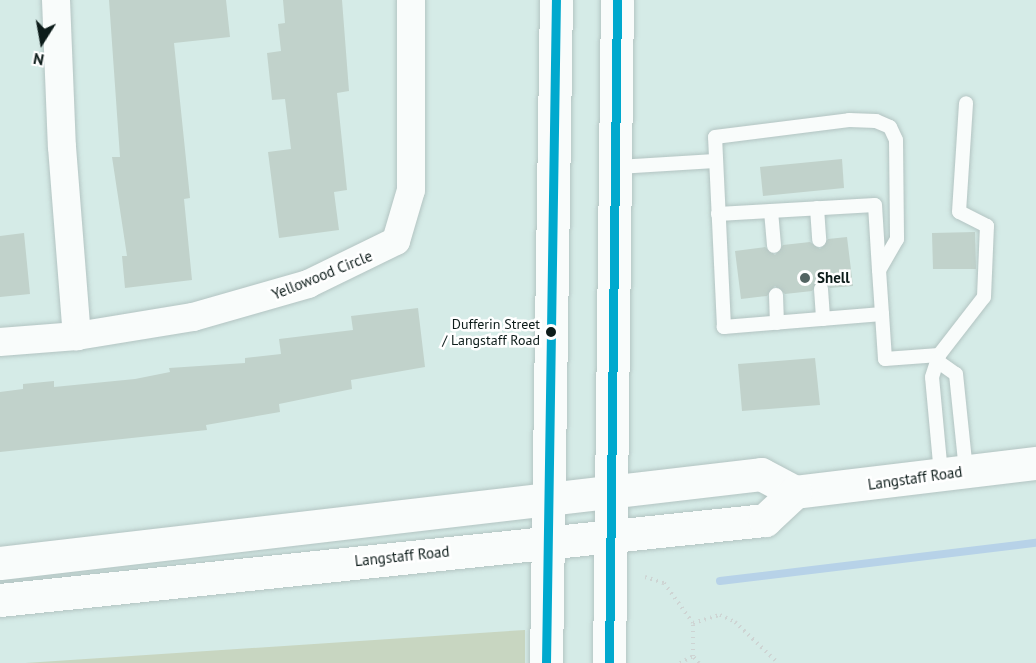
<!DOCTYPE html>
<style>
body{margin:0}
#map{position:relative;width:1036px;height:663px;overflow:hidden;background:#d5ebe7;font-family:"PT Sans",sans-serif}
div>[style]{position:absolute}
.green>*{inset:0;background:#c8d6c1}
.stream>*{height:8px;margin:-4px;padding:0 4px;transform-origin:4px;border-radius:4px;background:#b7d2e8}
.building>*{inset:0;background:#c1d2cb}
.path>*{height:4px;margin-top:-2px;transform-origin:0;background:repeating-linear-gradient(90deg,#ced4d3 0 1.5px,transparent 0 6px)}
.roads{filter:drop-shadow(0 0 2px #b3c4c2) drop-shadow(0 0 2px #b3c4c2)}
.service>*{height:14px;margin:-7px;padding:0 7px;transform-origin:7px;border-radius:7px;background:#f9fcfb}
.minor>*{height:28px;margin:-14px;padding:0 14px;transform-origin:14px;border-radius:14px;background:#f9fcfb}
.secondary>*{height:33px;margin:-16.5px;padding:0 16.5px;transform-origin:16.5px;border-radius:16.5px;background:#f9fcfb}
.bus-1>*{height:9px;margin:-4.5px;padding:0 4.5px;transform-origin:4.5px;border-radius:4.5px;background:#00a9ce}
.dots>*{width:16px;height:16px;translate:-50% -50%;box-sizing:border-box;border:3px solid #fff;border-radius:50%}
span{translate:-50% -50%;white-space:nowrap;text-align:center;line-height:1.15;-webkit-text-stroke:5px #fff;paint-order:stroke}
.bus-label{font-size:14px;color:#0d1c1a}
.right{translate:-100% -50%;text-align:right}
.street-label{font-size:15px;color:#0d1c1a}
.poi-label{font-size:15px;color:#0d1c1a;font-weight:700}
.left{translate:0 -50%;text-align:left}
.north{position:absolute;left:12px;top:12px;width:60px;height:60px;-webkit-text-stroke:4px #fff;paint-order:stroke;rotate:191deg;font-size:16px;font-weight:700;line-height:24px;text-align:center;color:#0d1c1a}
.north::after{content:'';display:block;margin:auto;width:21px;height:27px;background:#0d1c1a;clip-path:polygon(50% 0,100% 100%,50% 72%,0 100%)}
</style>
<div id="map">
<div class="green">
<i style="clip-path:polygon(525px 630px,525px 663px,25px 663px,116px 657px)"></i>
</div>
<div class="stream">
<i style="left:720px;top:581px;width:318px;rotate:-6.9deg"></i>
</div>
<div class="building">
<i style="clip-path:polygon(109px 0,226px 0,230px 37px,174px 43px,190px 198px,184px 199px,192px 280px,125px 288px,122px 256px,127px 256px,112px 157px,120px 157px)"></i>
<i style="clip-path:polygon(283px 0,342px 0,349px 91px,337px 93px,347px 190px,334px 192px,339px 230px,279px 238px,268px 152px,291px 149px,285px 99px,272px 100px,267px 53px,281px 51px,278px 24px,285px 23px)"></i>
<i style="clip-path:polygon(842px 159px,844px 188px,763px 196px,760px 167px)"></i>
<i style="clip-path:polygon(975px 232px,976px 269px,933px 269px,932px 233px)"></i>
<i style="clip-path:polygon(24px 233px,30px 294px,0 297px,0 236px)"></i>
<i style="clip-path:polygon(847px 237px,853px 286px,830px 288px,820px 280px,812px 291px,785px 294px,775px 286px,767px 296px,741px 299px,735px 251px,765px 247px,775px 255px,783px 245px,810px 242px,820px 249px,828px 239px)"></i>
<i style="clip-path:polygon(418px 308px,425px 367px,351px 380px,352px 389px,279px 404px,280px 412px,206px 425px,207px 430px,0 452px,0 392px,23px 389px,23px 384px,54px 381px,54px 387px,135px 379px,170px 372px,169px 368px,245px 363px,245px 358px,281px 354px,279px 339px,353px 330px,351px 316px)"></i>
<i style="clip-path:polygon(815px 358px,820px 405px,742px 411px,738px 364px)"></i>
</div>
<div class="path">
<i style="left:645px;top:577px;width:20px;rotate:18deg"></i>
<i style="left:664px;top:583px;width:49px;rotate:54.1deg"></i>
<i style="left:680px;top:663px;width:15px;rotate:-28deg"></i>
<i style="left:699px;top:663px;width:9px;rotate:-131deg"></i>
<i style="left:693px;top:656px;width:33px;rotate:-90deg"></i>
<i style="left:693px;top:623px;width:28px;rotate:-17deg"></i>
<i style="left:720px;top:615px;width:17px;rotate:25deg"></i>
<i style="left:735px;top:622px;width:57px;rotate:43.6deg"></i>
</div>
<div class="roads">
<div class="service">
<i style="left:617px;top:167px;width:99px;rotate:-3.5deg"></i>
<i style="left:817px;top:208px;width:32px;rotate:86deg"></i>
<i style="left:771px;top:211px;width:35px;rotate:85deg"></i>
<i style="left:718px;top:214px;width:157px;rotate:-3.3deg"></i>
<i style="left:875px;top:205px;width:65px;rotate:86.5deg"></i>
<i style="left:821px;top:289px;width:30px;rotate:86deg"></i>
<i style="left:776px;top:295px;width:28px;rotate:88deg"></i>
<i style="left:882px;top:314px;width:159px;rotate:175.3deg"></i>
<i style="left:724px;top:327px;width:190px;rotate:-92.7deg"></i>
<i style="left:715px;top:137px;width:135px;rotate:-7.2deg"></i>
<i style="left:849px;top:120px;width:27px;rotate:2deg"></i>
<i style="left:876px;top:121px;width:15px;rotate:23deg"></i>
<i style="left:890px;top:127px;width:14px;rotate:65deg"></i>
<i style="left:896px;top:140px;width:99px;rotate:89.4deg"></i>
<i style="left:897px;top:239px;width:36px;rotate:120deg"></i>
<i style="left:879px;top:270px;width:44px;rotate:86.1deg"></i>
<i style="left:882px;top:314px;width:45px;rotate:86.2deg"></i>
<i style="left:885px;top:359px;width:54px;rotate:-4.2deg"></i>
<i style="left:940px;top:363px;width:19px;rotate:35deg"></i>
<i style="left:956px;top:374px;width:98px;rotate:84.1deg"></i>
<i style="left:941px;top:474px;width:97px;rotate:-95.3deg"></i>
<i style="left:932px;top:377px;width:23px;rotate:-72deg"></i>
<i style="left:939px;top:355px;width:73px;rotate:-52.2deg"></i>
<i style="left:984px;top:297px;width:71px;rotate:-87.6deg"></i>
<i style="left:987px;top:226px;width:31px;rotate:-153deg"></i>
<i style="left:959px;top:212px;width:109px;rotate:-86.3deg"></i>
</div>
<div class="minor">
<i style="left:56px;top:0;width:147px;rotate:87.7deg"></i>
<i style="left:62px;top:147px;width:190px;rotate:85.5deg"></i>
<i style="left:0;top:342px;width:77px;rotate:-4.5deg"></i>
<i style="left:77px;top:336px;width:118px;rotate:-9.3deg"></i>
<i style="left:193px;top:317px;width:120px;rotate:-16deg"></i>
<i style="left:308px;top:284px;width:98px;rotate:-26deg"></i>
<i style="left:396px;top:241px;width:53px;rotate:-73.6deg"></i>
<i style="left:411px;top:190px;width:190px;rotate:-90deg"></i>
</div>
<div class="secondary">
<i style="left:0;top:563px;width:766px;rotate:-6.67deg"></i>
<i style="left:761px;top:474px;width:38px;rotate:28deg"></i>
<i style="left:795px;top:492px;width:243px;rotate:-6.9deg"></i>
<i style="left:0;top:600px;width:769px;rotate:-5.97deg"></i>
<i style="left:765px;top:520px;width:41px;rotate:-43deg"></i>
<i style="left:546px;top:663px;width:663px;rotate:-89.14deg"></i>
<i style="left:609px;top:663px;width:663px;rotate:-89.31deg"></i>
</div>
</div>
<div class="bus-1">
<i style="left:546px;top:663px;width:663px;rotate:-89.14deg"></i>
<i style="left:609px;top:663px;width:663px;rotate:-89.31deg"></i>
</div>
<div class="dots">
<i style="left:805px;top:278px;background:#536462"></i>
<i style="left:551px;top:332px;background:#0d1c1a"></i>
</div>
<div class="bus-label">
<span class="right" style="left:540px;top:332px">Dufferin Street<br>/ Langstaff Road</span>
</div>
<div class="street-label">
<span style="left:322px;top:275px;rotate:-22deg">Yellowood Circle</span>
<span style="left:915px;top:478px;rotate:-8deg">Langstaff Road</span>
<span style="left:402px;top:556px;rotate:-6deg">Langstaff Road</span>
</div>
<div class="poi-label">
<span class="left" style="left:817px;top:278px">Shell</span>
</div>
<div class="north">N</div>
</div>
